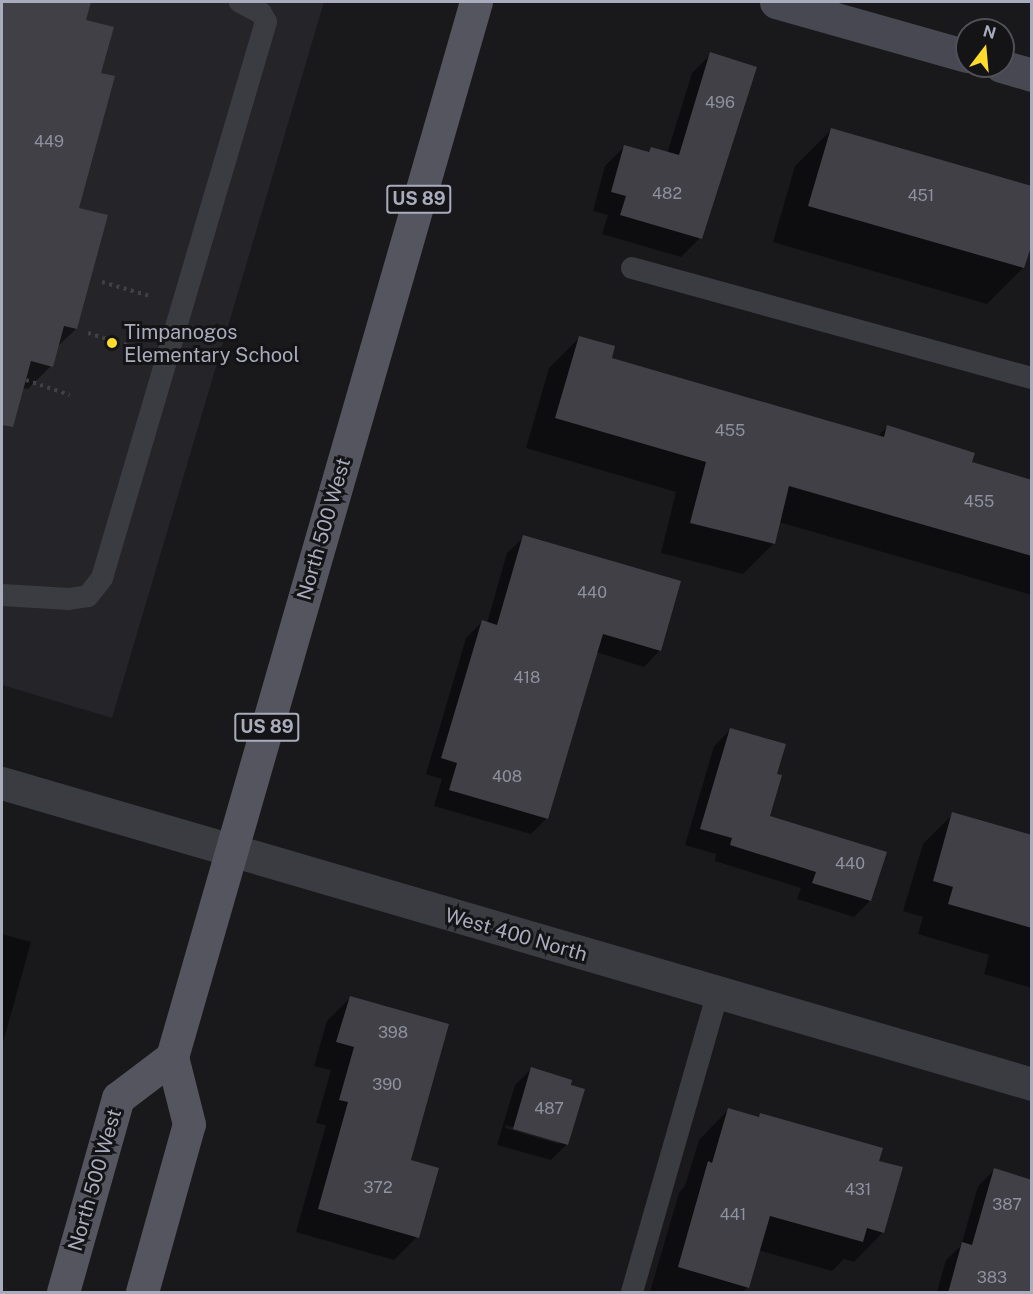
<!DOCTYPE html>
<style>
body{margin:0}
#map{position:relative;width:1033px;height:1294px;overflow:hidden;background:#19181b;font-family:"Public Sans",sans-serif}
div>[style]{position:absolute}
.built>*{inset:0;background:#252428}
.shadow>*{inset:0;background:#0007}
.building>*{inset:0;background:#404046}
.path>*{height:4px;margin-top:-2px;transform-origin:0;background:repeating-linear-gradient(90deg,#3f4048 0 3px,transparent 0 7.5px)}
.lane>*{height:22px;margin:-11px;padding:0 11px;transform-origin:11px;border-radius:11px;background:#3b3b42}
.street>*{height:33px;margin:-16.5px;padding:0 16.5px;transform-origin:16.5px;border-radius:16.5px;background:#3b3b42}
.secondary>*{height:33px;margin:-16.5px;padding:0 16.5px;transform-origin:16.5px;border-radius:16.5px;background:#474851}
.primary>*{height:33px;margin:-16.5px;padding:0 16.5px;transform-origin:16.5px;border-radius:16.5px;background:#555560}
.dots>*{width:16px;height:16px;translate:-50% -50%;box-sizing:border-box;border:3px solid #141316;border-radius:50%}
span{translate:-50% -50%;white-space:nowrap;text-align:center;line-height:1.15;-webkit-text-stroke:6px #141316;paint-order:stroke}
.number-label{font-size:16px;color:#8f919e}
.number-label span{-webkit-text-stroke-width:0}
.shield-label span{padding:2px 4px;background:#141316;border:2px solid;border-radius:4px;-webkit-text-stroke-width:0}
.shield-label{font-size:18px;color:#a9acbc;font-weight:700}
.poi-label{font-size:20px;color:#a9acbc}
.left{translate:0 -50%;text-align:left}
.street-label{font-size:20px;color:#a9acbc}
.frame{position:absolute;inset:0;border:3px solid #a9acbc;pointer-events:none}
.north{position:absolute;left:955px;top:18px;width:60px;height:60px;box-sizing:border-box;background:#141316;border:2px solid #505058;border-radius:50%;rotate:16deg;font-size:16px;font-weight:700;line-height:24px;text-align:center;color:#a9acbc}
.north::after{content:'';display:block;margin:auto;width:21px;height:27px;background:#ffdb2c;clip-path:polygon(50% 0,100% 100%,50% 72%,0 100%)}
</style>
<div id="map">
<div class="built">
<i style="clip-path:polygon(2px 2px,324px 2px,112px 718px,2px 685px)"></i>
</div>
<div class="shadow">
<i style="clip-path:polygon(2px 2px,89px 2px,84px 21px,99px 74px,77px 209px,76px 329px,56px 348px,51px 366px,28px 389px,22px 388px,17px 405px,2px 421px)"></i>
<i style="clip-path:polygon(711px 54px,700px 238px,681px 257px,602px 234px,608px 215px,593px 211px,605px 166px,624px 147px,647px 153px,651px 149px,667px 154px,692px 73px)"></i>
<i style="clip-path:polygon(831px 130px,1023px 268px,987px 304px,773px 242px,795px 166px)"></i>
<i style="clip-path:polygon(579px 338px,610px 359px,877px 437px,887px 427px,970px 464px,1032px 482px,1032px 595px,779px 522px,774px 543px,743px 574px,661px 553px,676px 492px,526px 448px,549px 368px)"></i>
<i style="clip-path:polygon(524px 537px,660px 650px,644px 667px,596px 652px,547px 818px,531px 834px,434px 806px,442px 779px,426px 774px,466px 638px,482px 622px,487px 623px,507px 553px)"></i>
<i style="clip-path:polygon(730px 730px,769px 817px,870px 901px,854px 917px,797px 899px,801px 888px,715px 861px,716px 854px,685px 845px,714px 746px)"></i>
<i style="clip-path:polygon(953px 814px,1032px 837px,1032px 988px,984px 974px,989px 955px,918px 934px,923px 917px,903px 911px,923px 844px)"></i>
<i style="clip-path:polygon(2px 934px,31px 942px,2px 1046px)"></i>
<i style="clip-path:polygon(350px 998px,409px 1161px,417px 1237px,394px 1260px,296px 1232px,326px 1125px,316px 1123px,331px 1070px,314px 1066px,327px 1021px)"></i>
<i style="clip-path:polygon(evenodd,531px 1069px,569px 1086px,567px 1144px,551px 1160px,497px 1145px,515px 1085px,531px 1069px,506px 1125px,559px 1141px,559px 1144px,505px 1128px,506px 1125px)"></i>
<i style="clip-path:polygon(728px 1110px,757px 1118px,760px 1115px,878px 1162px,883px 1232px,854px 1262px,844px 1259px,832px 1271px,758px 1250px,748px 1287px,742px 1292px,650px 1292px,679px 1193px,685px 1186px,699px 1140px)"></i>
<i style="clip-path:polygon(994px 1170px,1032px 1292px,937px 1292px,946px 1260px,961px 1246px,978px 1186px)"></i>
</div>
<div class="building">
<i style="clip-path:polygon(2px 2px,91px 2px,86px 20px,114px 27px,101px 73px,115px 76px,79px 208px,108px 215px,77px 329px,64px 326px,53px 367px,31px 361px,13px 427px,2px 425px)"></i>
<i style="clip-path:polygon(710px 52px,757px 67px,702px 239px,620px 215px,626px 196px,611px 192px,624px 145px,649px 152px,651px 147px,679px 155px)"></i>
<i style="clip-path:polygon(831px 128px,1032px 186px,1032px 244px,1024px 268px,808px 206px)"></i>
<i style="clip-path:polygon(579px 336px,615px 346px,612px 358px,884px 437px,887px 425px,975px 453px,972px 462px,1032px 480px,1032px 556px,789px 486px,775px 544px,690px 523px,706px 462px,555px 418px)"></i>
<i style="clip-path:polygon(523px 535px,681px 581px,661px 651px,603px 634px,548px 819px,449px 790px,457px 763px,441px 758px,482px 620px,497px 625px)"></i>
<i style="clip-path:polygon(730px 728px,786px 744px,777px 774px,782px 775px,770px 816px,887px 852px,871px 901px,812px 883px,816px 872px,730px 845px,732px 838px,700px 829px)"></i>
<i style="clip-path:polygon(952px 812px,1032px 835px,1032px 928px,948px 904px,953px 887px,933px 881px)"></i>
<i style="clip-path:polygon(350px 996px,449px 1024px,411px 1160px,439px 1168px,419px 1238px,318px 1209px,348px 1102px,339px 1100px,354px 1047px,336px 1042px)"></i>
<i style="clip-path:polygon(531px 1067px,572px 1080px,571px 1085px,585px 1089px,568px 1145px,513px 1129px)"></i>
<i style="clip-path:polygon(728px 1108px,759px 1117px,760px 1113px,883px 1148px,879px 1161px,903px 1167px,884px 1233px,867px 1228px,863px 1242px,770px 1216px,749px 1288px,678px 1267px,708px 1161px,712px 1163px)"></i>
<i style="clip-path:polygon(994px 1168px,1032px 1180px,1032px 1293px,948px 1293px,962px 1242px,972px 1245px)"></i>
</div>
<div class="path">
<i style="left:102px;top:282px;width:50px;rotate:16.3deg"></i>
<i style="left:88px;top:333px;width:50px;rotate:17.4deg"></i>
<i style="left:26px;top:380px;width:46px;rotate:18.8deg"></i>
</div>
<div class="lane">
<i style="left:632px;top:268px;width:415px;rotate:15.4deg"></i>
<i style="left:2px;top:595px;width:67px;rotate:3.4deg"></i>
<i style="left:69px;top:599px;width:19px;rotate:-9deg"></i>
<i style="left:88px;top:596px;width:23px;rotate:-52deg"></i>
<i style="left:102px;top:578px;width:580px;rotate:-73.57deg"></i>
<i style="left:266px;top:22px;width:10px;rotate:-119deg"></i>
<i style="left:261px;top:13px;width:24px;rotate:-152deg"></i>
<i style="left:632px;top:1292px;width:311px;rotate:-74deg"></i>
</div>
<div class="street">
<i style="left:2px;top:783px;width:1073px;rotate:16.29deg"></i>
</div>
<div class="secondary">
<i style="left:776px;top:2px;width:198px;rotate:15.8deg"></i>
<i style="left:1001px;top:66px;width:32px;rotate:16deg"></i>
</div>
<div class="primary">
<i style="left:63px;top:1292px;width:202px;rotate:-74.2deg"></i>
<i style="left:118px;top:1098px;width:68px;rotate:-37.2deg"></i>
<i style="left:142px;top:1292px;width:174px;rotate:-74.4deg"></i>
<i style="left:189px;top:1124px;width:69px;rotate:-104.2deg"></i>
<i style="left:172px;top:1057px;width:1098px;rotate:-73.93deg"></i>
</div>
<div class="dots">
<i style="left:112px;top:343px;background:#ffdb2c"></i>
</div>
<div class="number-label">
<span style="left:720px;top:103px">496</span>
<span style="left:49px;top:142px">449</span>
<span style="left:667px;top:194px">482</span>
<span style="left:921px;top:196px">451</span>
<span style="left:730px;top:431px">455</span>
<span style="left:979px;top:502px">455</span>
<span style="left:592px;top:593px">440</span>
<span style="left:527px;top:678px">418</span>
<span style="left:507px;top:777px">408</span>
<span style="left:850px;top:864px">440</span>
<span style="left:393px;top:1033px">398</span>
<span style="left:387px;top:1085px">390</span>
<span style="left:549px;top:1109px">487</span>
<span style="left:378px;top:1188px">372</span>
<span style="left:858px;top:1190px">431</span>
<span style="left:1007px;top:1205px">387</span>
<span style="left:733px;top:1215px">441</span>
<span style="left:992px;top:1278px">383</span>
</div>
<div class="shield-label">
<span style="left:419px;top:199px">US 89</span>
<span style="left:267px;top:727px">US 89</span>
</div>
<div class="poi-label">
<span class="left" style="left:124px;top:344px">Timpanogos<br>Elementary School</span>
</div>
<div class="street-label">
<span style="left:324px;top:529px;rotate:-74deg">North 500 West</span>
<span style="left:516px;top:935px;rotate:16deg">West 400 North</span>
<span style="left:95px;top:1180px;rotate:-74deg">North 500 West</span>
</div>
<div class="frame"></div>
<div class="north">N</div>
</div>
